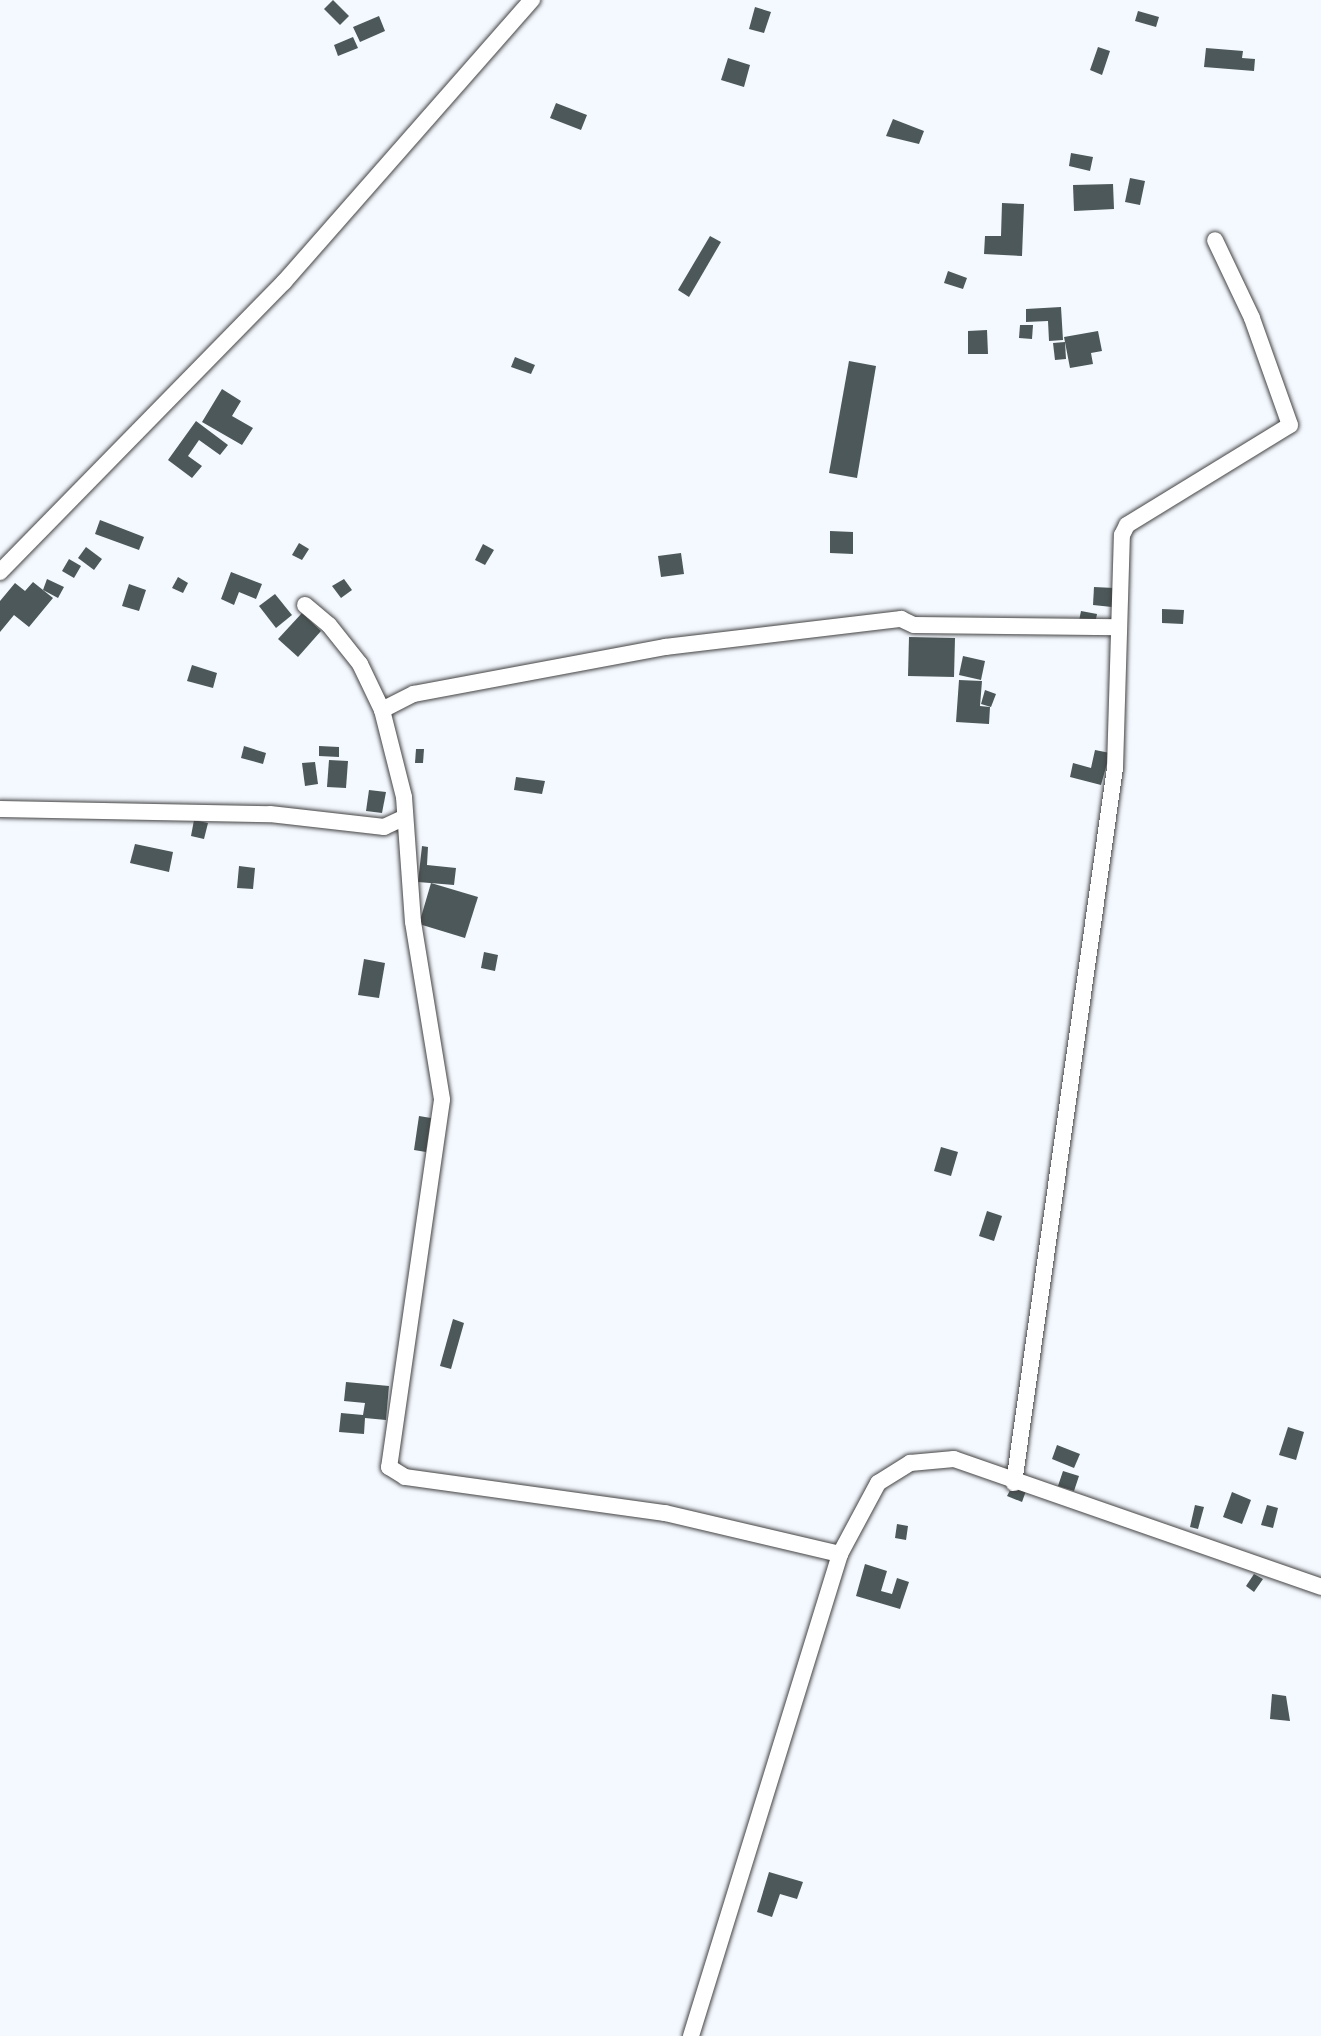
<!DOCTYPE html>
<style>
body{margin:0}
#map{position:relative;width:1321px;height:2036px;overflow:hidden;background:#f4f9ff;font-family:Literata,serif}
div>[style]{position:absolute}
.building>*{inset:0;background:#4c5859}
.roads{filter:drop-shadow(0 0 2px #434343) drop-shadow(0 0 2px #434343)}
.street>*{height:16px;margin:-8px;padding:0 8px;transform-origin:8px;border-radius:8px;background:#fff}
span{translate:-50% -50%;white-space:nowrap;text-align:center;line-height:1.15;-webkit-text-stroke:7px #fff;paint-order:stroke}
</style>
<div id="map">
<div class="building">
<i style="clip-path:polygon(333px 0,349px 16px,340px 25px,324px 9px)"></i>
<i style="clip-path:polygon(755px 7px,771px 12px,764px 33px,749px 29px)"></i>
<i style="clip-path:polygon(1138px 11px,1159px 17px,1156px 27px,1135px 21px)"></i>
<i style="clip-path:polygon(379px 16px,385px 31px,360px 42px,353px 27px)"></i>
<i style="clip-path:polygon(353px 37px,358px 48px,338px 56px,334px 45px)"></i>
<i style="clip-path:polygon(1098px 47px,1110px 51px,1102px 75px,1090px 70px)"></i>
<i style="clip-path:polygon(1206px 48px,1243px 51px,1242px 58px,1255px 59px,1254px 71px,1204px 67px)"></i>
<i style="clip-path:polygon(728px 58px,750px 65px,744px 87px,721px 80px)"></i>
<i style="clip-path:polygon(556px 103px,587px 115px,581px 130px,550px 118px)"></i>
<i style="clip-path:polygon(893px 119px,924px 131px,919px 144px,886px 136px)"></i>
<i style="clip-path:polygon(1071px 153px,1093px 157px,1090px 171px,1069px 166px)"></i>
<i style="clip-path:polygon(1130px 178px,1145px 181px,1140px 205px,1125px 202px)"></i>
<i style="clip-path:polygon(1113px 184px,1114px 209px,1074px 211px,1073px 185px)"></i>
<i style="clip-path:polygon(1002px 203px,1024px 204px,1022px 256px,984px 254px,985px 236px,1001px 236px)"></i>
<i style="clip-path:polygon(710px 236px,721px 242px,689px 297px,678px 290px)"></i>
<i style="clip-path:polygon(948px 271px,967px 278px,963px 289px,944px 283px)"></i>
<i style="clip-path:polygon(1061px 307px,1063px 340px,1049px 341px,1048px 321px,1026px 322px,1026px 309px)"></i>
<i style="clip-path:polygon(1020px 325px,1033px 325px,1032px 339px,1019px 338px)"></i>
<i style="clip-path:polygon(987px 330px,988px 354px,968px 354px,968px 331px)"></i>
<i style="clip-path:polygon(1098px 331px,1102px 351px,1091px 353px,1093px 364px,1070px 368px,1064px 337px)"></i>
<i style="clip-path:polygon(1065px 342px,1066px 359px,1055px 360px,1053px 343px)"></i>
<i style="clip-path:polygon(515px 357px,535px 365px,531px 374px,511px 367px)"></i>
<i style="clip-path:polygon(849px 361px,876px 366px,857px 478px,829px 473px)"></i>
<i style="clip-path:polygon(222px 389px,241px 401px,232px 416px,253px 428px,242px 445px,202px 422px)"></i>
<i style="clip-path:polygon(196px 421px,228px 445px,220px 455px,199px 440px,188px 456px,202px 466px,192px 478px,168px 460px)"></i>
<i style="clip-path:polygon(100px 520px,144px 537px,139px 550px,95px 534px)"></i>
<i style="clip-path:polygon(830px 531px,853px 532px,853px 554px,830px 553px)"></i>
<i style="clip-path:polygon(299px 543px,309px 549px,302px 560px,292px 555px)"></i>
<i style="clip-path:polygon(483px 544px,494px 550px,485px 565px,475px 560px)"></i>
<i style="clip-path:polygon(86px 547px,102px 559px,94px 570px,78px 558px)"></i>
<i style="clip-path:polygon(681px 553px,684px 574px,661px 577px,658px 556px)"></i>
<i style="clip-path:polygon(69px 559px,81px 566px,74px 578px,62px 571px)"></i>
<i style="clip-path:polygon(231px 572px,262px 584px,256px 599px,239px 592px,234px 605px,221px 599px)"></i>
<i style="clip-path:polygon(178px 577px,188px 583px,183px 593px,172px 588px)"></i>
<i style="clip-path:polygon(47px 579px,64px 587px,58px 598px,43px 590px)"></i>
<i style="clip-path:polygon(344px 579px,352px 590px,341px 598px,332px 586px)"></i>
<i style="clip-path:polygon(33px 582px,53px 598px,29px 627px,14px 615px,0 632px,0 601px,15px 583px,25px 591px)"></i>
<i style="clip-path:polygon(129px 584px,146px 590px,139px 611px,122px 606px)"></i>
<i style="clip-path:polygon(1094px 587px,1114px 588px,1112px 607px,1093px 605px)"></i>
<i style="clip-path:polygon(275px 594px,292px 615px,276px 628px,259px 606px)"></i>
<i style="clip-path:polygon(1162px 609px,1184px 610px,1183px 624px,1162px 623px)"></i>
<i style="clip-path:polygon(1081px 611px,1097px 614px,1095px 624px,1079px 621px)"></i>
<i style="clip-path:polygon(302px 613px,321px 631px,298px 657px,278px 639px)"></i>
<i style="clip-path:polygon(909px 637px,955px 638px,954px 677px,908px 676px)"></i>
<i style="clip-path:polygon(963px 656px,985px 661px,981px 680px,959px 675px)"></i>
<i style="clip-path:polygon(192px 665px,217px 673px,213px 688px,187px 681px)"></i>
<i style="clip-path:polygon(959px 680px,982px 681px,980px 706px,990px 707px,989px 724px,956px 722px)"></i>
<i style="clip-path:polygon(985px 690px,996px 694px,991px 707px,981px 704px)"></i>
<i style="clip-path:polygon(244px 746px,266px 753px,263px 764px,241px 758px)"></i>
<i style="clip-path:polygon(319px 746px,339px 747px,339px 757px,319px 756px)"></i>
<i style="clip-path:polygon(416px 749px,424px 749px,423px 763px,415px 763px)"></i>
<i style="clip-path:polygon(1095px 750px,1110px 753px,1101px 785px,1070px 777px,1073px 763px,1091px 768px)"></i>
<i style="clip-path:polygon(329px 760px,348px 761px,346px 788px,327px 787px)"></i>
<i style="clip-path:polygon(315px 762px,318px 784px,305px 786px,302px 763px)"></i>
<i style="clip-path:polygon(516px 777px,545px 781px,542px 794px,514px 790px)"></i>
<i style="clip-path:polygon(369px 790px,386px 792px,382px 813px,366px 811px)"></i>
<i style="clip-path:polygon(194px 820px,208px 823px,204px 839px,191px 836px)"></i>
<i style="clip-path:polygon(135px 844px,173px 852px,169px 872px,130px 863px)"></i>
<i style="clip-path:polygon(422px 846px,428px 847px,427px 865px,456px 868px,454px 885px,418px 882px)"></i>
<i style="clip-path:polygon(239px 866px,255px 868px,253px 889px,237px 888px)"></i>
<i style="clip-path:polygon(431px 883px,478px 897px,465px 938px,419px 924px)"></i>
<i style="clip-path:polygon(484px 952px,498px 955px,495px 971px,481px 968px)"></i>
<i style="clip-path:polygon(364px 959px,385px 963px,379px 998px,358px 995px)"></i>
<i style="clip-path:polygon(419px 1116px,431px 1118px,426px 1152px,414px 1150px)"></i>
<i style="clip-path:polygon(941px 1147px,958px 1152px,951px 1176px,934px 1171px)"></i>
<i style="clip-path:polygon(987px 1211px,1002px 1216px,994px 1241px,979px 1236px)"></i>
<i style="clip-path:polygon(453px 1319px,464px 1323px,451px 1369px,440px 1366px)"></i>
<i style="clip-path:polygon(346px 1382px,389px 1386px,386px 1420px,365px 1418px,364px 1434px,339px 1432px,341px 1413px,363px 1415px,365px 1403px,344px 1401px)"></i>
<i style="clip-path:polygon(1288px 1427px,1304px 1432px,1296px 1460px,1279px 1455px)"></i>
<i style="clip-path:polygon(1057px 1445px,1080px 1454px,1074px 1468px,1052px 1459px)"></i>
<i style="clip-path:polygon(1063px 1471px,1079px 1476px,1074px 1491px,1058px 1486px)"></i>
<i style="clip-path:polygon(1014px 1483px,1026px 1491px,1022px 1502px,1007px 1496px)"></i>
<i style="clip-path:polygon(1232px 1492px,1251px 1500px,1242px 1524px,1223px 1517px)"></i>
<i style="clip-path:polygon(1195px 1505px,1204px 1507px,1198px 1529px,1190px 1527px)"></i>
<i style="clip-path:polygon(1267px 1505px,1278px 1508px,1273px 1528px,1261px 1525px)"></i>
<i style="clip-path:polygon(897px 1524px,908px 1526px,906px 1540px,895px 1538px)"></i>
<i style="clip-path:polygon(865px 1564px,887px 1571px,881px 1591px,892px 1594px,897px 1578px,909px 1582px,900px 1609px,856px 1596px)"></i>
<i style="clip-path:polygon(1254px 1574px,1263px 1579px,1254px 1592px,1246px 1586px)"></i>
<i style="clip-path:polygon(1272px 1694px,1286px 1696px,1290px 1721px,1270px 1719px)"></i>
<i style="clip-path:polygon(769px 1872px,803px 1882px,797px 1899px,780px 1894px,772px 1917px,757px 1912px)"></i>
</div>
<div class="roads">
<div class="street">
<i style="left:0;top:572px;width:406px;rotate:-45.6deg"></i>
<i style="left:284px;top:282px;width:376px;rotate:-48.7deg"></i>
<i style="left:305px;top:605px;width:31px;rotate:40deg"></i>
<i style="left:329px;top:625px;width:50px;rotate:51.5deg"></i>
<i style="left:360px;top:664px;width:51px;rotate:64.4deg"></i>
<i style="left:382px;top:710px;width:90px;rotate:75.8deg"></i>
<i style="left:404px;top:797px;width:125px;rotate:85.9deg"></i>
<i style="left:413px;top:922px;width:180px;rotate:80.7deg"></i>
<i style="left:442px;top:1100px;width:371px;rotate:98.2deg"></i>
<i style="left:389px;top:1467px;width:19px;rotate:32deg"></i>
<i style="left:405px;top:1477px;width:262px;rotate:7.9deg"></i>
<i style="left:665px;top:1513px;width:180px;rotate:13.2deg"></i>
<i style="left:382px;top:710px;width:36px;rotate:-27deg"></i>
<i style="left:414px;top:694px;width:255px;rotate:-10.6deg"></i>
<i style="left:665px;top:647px;width:238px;rotate:-6.8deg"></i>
<i style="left:901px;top:619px;width:14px;rotate:25deg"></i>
<i style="left:914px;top:625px;width:205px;rotate:0.6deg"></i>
<i style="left:0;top:809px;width:270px;rotate:1.1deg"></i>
<i style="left:270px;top:814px;width:115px;rotate:6.5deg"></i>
<i style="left:384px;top:827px;width:23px;rotate:-25deg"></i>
<i style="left:1014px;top:1483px;width:722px;rotate:-81.96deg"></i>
<i style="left:1115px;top:768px;width:233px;rotate:-88.3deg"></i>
<i style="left:1122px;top:535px;width:11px;rotate:-63deg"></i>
<i style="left:1127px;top:525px;width:191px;rotate:-31.5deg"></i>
<i style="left:1290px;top:425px;width:114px;rotate:-109.6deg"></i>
<i style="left:1252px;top:318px;width:86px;rotate:-115.4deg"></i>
<i style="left:691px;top:2036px;width:505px;rotate:-72.82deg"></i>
<i style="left:840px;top:1554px;width:81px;rotate:-61.8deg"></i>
<i style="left:878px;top:1483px;width:38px;rotate:-32deg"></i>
<i style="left:910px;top:1463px;width:44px;rotate:-5.2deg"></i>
<i style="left:954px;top:1459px;width:389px;rotate:19.2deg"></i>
</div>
</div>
</div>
